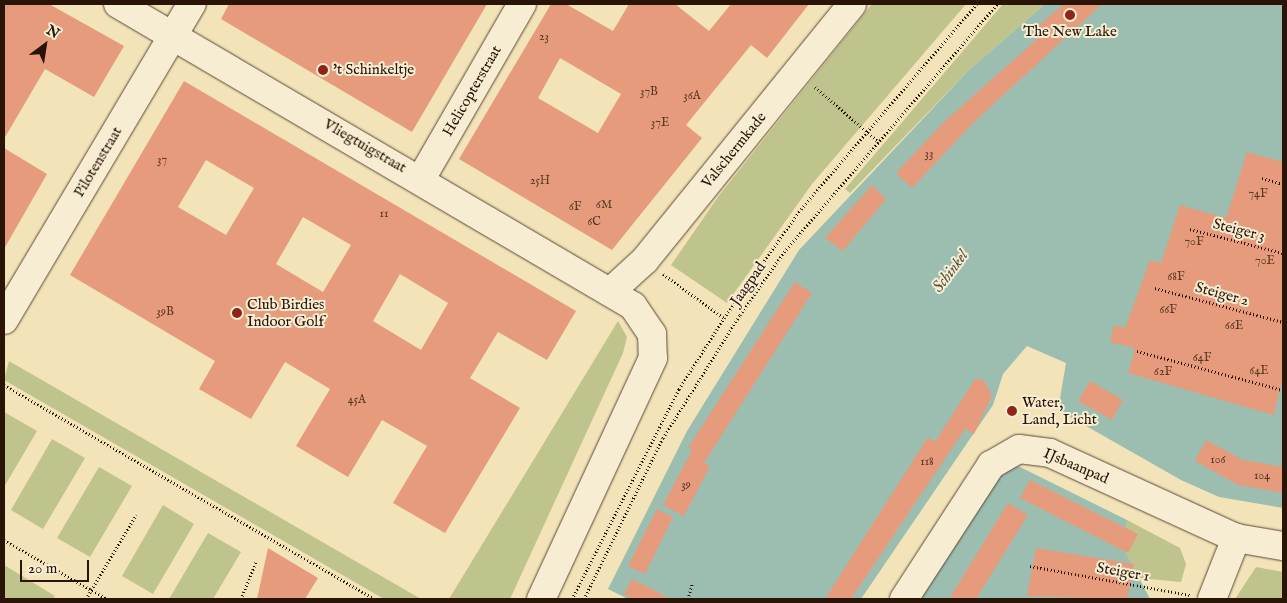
<!DOCTYPE html>
<style>
body{margin:0}
#map{position:relative;width:1287px;height:603px;overflow:hidden;background:#f3e3b9;font-family:"IM FELL English",serif}
div>[style]{position:absolute}
.green>*{inset:0;background:#bfc38c}
.water>*{inset:0;background:#9bbeb1}
.building>*{inset:0;background:#e69c7c}
.path>*{height:3px;margin-top:-1.5px;transform-origin:0;background:repeating-linear-gradient(90deg,#291407 0 1px,transparent 0 3.5px)}
.roads{filter:drop-shadow(0 0 1px #5c4834) drop-shadow(0 0 1px #5c4834)}
.minor>*{height:28px;margin:-14px;padding:0 14px;transform-origin:14px;border-radius:14px;background:#f7edd2}
.dots>*{width:14px;height:14px;translate:-50% -50%;box-sizing:border-box;border:2px solid #f7edd2;border-radius:50%}
span{translate:-50% -50%;white-space:nowrap;text-align:center;line-height:1.15;-webkit-text-stroke:4px #f7edd2;paint-order:stroke}
.number-label{font-size:12px;color:#583624}
.number-label span{-webkit-text-stroke-width:0}
.poi-label{font-size:15px;color:#291407}
.left{translate:0 -50%;text-align:left}
.street-label{font-size:15px;color:#291407}
.water-label{font-size:16px;color:#515042;font-style:italic}
.frame{position:absolute;inset:0;border:5px solid #291407;pointer-events:none}
.north{position:absolute;left:20px;top:20px;width:50px;height:50px;-webkit-text-stroke:4px #f7edd2;paint-order:stroke;rotate:31deg;font-size:14px;font-weight:700;line-height:20px;text-align:center;color:#291407}
.north::after{content:'';display:block;margin:auto;width:18px;height:22px;background:#291407;clip-path:polygon(50% 0,100% 100%,50% 72%,0 100%)}
.scale{position:absolute;left:20px;top:560px;width:69px;height:22px;box-sizing:border-box;border:2px solid #291407;border-top:0;padding-left:6px;font-size:15px;line-height:18px;white-space:nowrap;color:#291407;-webkit-text-stroke:4px #f7edd2;paint-order:stroke}
</style>
<div id="map">
<div class="green">
<i style="clip-path:polygon(872px 4px,966px 4px,812px 184px,727px 303px,671px 265px,718px 197px)"></i>
<i style="clip-path:polygon(1003px 4px,1045px 4px,968px 71px,850px 193px,845px 189px)"></i>
<i style="clip-path:polygon(618px 321px,627px 337px,623px 353px,510px 599px,449px 599px)"></i>
<i style="clip-path:polygon(9px 361px,421px 599px,384px 599px,4px 380px)"></i>
<i style="clip-path:polygon(4px 412px,37px 431px,4px 487px)"></i>
<i style="clip-path:polygon(52px 439px,85px 458px,43px 529px,11px 510px)"></i>
<i style="clip-path:polygon(99px 467px,132px 486px,90px 557px,57px 538px)"></i>
<i style="clip-path:polygon(163px 505px,194px 524px,153px 594px,122px 576px)"></i>
<i style="clip-path:polygon(1127px 520px,1180px 548px,1186px 564px,1181px 582px,1139px 578px,1125px 551px)"></i>
<i style="clip-path:polygon(208px 533px,241px 552px,213px 599px,169px 599px)"></i>
<i style="clip-path:polygon(4px 565px,55px 596px,53px 599px,4px 599px)"></i>
<i style="clip-path:polygon(1256px 567px,1283px 572px,1283px 599px,1235px 599px)"></i>
</div>
<div class="water">
<i style="clip-path:polygon(1045px 4px,1283px 4px,1283px 508px,1219px 497px,1181px 480px,1058px 410px,1066px 363px,1027px 346px,1003px 374px,993px 405px,861px 599px,628px 599px,608px 589px,687px 431px,799px 250px,968px 71px)"></i>
<i style="clip-path:polygon(1014px 464px,1127px 520px,1125px 551px,1150px 599px,912px 599px,1003px 468px)"></i>
</div>
<div class="building">
<i style="clip-path:polygon(4px 4px,49px 4px,124px 46px,94px 97px,45px 69px,4px 139px)"></i>
<i style="clip-path:polygon(229px 4px,487px 4px,412px 132px,221px 19px)"></i>
<i style="clip-path:polygon(evenodd,551px 4px,566px 4px,613px 31px,629px 4px,675px 4px,709px 31px,731px 4px,809px 4px,767px 58px,751px 45px,686px 125px,702px 138px,612px 250px,459px 159px,551px 4px,560px 58px,621px 94px,598px 133px,538px 98px,560px 58px)"></i>
<i style="clip-path:polygon(1064px 4px,1102px 4px,973px 123px,912px 188px,896px 173px,945px 121px,1044px 33px,1038px 26px)"></i>
<i style="clip-path:polygon(evenodd,184px 81px,576px 311px,547px 360px,498px 332px,470px 378px,520px 408px,445px 533px,393px 503px,427px 446px,382px 420px,348px 477px,296px 446px,330px 389px,285px 362px,251px 419px,199px 389px,215px 361px,70px 275px,184px 81px,206px 160px,254px 188px,226px 235px,178px 207px,206px 160px,184px 81px,303px 217px,351px 245px,323px 292px,276px 264px,303px 217px,184px 81px,400px 274px,448px 303px,421px 350px,373px 321px,400px 274px)"></i>
<i style="clip-path:polygon(4px 148px,47px 174px,4px 249px)"></i>
<i style="clip-path:polygon(1247px 152px,1283px 162px,1283px 376px,1274px 415px,1128px 373px,1135px 348px,1110px 342px,1114px 325px,1125px 328px,1150px 260px,1161px 263px,1180px 205px,1226px 218px)"></i>
<i style="clip-path:polygon(872px 185px,886px 199px,843px 251px,825px 238px)"></i>
<i style="clip-path:polygon(795px 282px,812px 293px,704px 463px,710px 466px,684px 516px,663px 505px,692px 450px,688px 448px)"></i>
<i style="clip-path:polygon(975px 379px,984px 380px,992px 396px,974px 434px,965px 429px,851px 599px,825px 599px,928px 437px,935px 442px)"></i>
<i style="clip-path:polygon(1090px 381px,1123px 400px,1112px 420px,1078px 401px)"></i>
<i style="clip-path:polygon(1206px 440px,1243px 460px,1283px 467px,1283px 493px,1238px 485px,1195px 461px)"></i>
<i style="clip-path:polygon(1030px 480px,1138px 534px,1128px 553px,1020px 498px)"></i>
<i style="clip-path:polygon(1008px 503px,1028px 515px,976px 599px,949px 599px)"></i>
<i style="clip-path:polygon(657px 509px,673px 517px,645px 574px,628px 566px)"></i>
<i style="clip-path:polygon(268px 548px,318px 578px,305px 599px,257px 599px)"></i>
<i style="clip-path:polygon(1036px 548px,1134px 564px,1127px 599px,1027px 596px)"></i>
<i style="clip-path:polygon(632px 579px,671px 599px,634px 599px,624px 594px)"></i>
</div>
<div class="path">
<i style="left:815px;top:87px;width:84px;rotate:40.7deg"></i>
<i style="left:1262px;top:178px;width:22px;rotate:16deg"></i>
<i style="left:1190px;top:229px;width:96px;rotate:14.5deg"></i>
<i style="left:663px;top:274px;width:75px;rotate:35.8deg"></i>
<i style="left:1155px;top:288px;width:132px;rotate:14.9deg"></i>
<i style="left:1137px;top:351px;width:151px;rotate:15deg"></i>
<i style="left:4px;top:385px;width:427px;rotate:30deg"></i>
<i style="left:4px;top:540px;width:119px;rotate:29.8deg"></i>
<i style="left:1030px;top:566px;width:163px;rotate:10.3deg"></i>
<i style="left:86px;top:599px;width:98px;rotate:-59.2deg"></i>
<i style="left:241px;top:599px;width:40px;rotate:-68deg"></i>
<i style="left:572px;top:599px;width:236px;rotate:-63deg"></i>
<i style="left:679px;top:389px;width:84px;rotate:-57.6deg"></i>
<i style="left:724px;top:318px;width:133px;rotate:-54.8deg"></i>
<i style="left:801px;top:209px;width:270px;rotate:-49.4deg"></i>
<i style="left:584px;top:599px;width:179px;rotate:-63.9deg"></i>
<i style="left:663px;top:438px;width:145px;rotate:-58deg"></i>
<i style="left:740px;top:315px;width:77px;rotate:-55.1deg"></i>
<i style="left:784px;top:252px;width:327px;rotate:-49.3deg"></i>
<i style="left:688px;top:599px;width:16px;rotate:-75deg"></i>
</div>
<div class="roads">
<div class="minor">
<i style="left:118px;top:4px;width:597px;rotate:30.39deg"></i>
<i style="left:633px;top:306px;width:34px;rotate:56deg"></i>
<i style="left:652px;top:334px;width:24px;rotate:88deg"></i>
<i style="left:653px;top:358px;width:266px;rotate:114.9deg"></i>
<i style="left:421px;top:179px;width:202px;rotate:-60deg"></i>
<i style="left:610px;top:292px;width:47px;rotate:-42.4deg"></i>
<i style="left:645px;top:260px;width:329px;rotate:-51deg"></i>
<i style="left:4px;top:320px;width:368px;rotate:-59.3deg"></i>
<i style="left:904px;top:599px;width:160px;rotate:-57deg"></i>
<i style="left:991px;top:465px;width:32px;rotate:-30deg"></i>
<i style="left:1019px;top:449px;width:31px;rotate:7deg"></i>
<i style="left:1050px;top:453px;width:205px;rotate:24.6deg"></i>
<i style="left:1236px;top:538px;width:48px;rotate:9.7deg"></i>
<i style="left:1212px;top:599px;width:66px;rotate:-68.5deg"></i>
</div>
</div>
<div class="dots">
<i style="left:1070px;top:15px;background:#8f2418"></i>
<i style="left:323px;top:70px;background:#8f2418"></i>
<i style="left:237px;top:313px;background:#8f2418"></i>
<i style="left:1012px;top:411px;background:#8f2418"></i>
</div>
<div class="number-label">
<span style="left:544px;top:37px">23</span>
<span style="left:649px;top:92px">37B</span>
<span style="left:692px;top:96px">36A</span>
<span style="left:660px;top:123px">37E</span>
<span style="left:929px;top:154px">33</span>
<span style="left:162px;top:160px">37</span>
<span style="left:540px;top:181px">25H</span>
<span style="left:1258px;top:194px">74F</span>
<span style="left:604px;top:205px">6M</span>
<span style="left:575px;top:207px">6F</span>
<span style="left:384px;top:214px">11</span>
<span style="left:594px;top:222px">6C</span>
<span style="left:1194px;top:242px">70F</span>
<span style="left:1265px;top:261px">70E</span>
<span style="left:1176px;top:277px">68F</span>
<span style="left:1168px;top:310px">66F</span>
<span style="left:165px;top:312px">39B</span>
<span style="left:1234px;top:326px">66E</span>
<span style="left:1202px;top:358px">64F</span>
<span style="left:1259px;top:371px">64E</span>
<span style="left:1163px;top:372px">62F</span>
<span style="left:357px;top:400px">45A</span>
<span style="left:1218px;top:460px">106</span>
<span style="left:927px;top:462px">118</span>
<span style="left:1262px;top:476px">104</span>
<span style="left:686px;top:485px">39</span>
</div>
<div class="poi-label">
<span style="left:1070px;top:32px">The New Lake</span>
<span class="left" style="left:333px;top:70px">'t Schinkeltje</span>
<span class="left" style="left:247px;top:313px">Club Birdies<br>Indoor Golf</span>
<span class="left" style="left:1022px;top:411px">Water,<br>Land, Licht</span>
</div>
<div class="street-label">
<span style="left:472px;top:91px;rotate:-60deg">Helicopterstraat</span>
<span style="left:365px;top:146px;rotate:30deg">Vliegtuigstraat</span>
<span style="left:734px;top:150px;rotate:-51deg">Valschermkade</span>
<span style="left:98px;top:162px;rotate:-59deg">Pilotenstraat</span>
<span style="left:1239px;top:230px;rotate:14deg">Steiger 3</span>
<span style="left:748px;top:284px;rotate:-55deg">Jaagpad</span>
<span style="left:1222px;top:294px;rotate:15deg">Steiger 2</span>
<span style="left:1076px;top:466px;rotate:23deg">IJsbaanpad</span>
<span style="left:1123px;top:572px;rotate:10deg">Steiger 1</span>
</div>
<div class="water-label">
<span style="left:951px;top:272px;rotate:-53deg">Schinkel</span>
</div>
<div class="frame"></div>
<div class="north">N</div>
<div class="scale">20 m</div>
</div>
